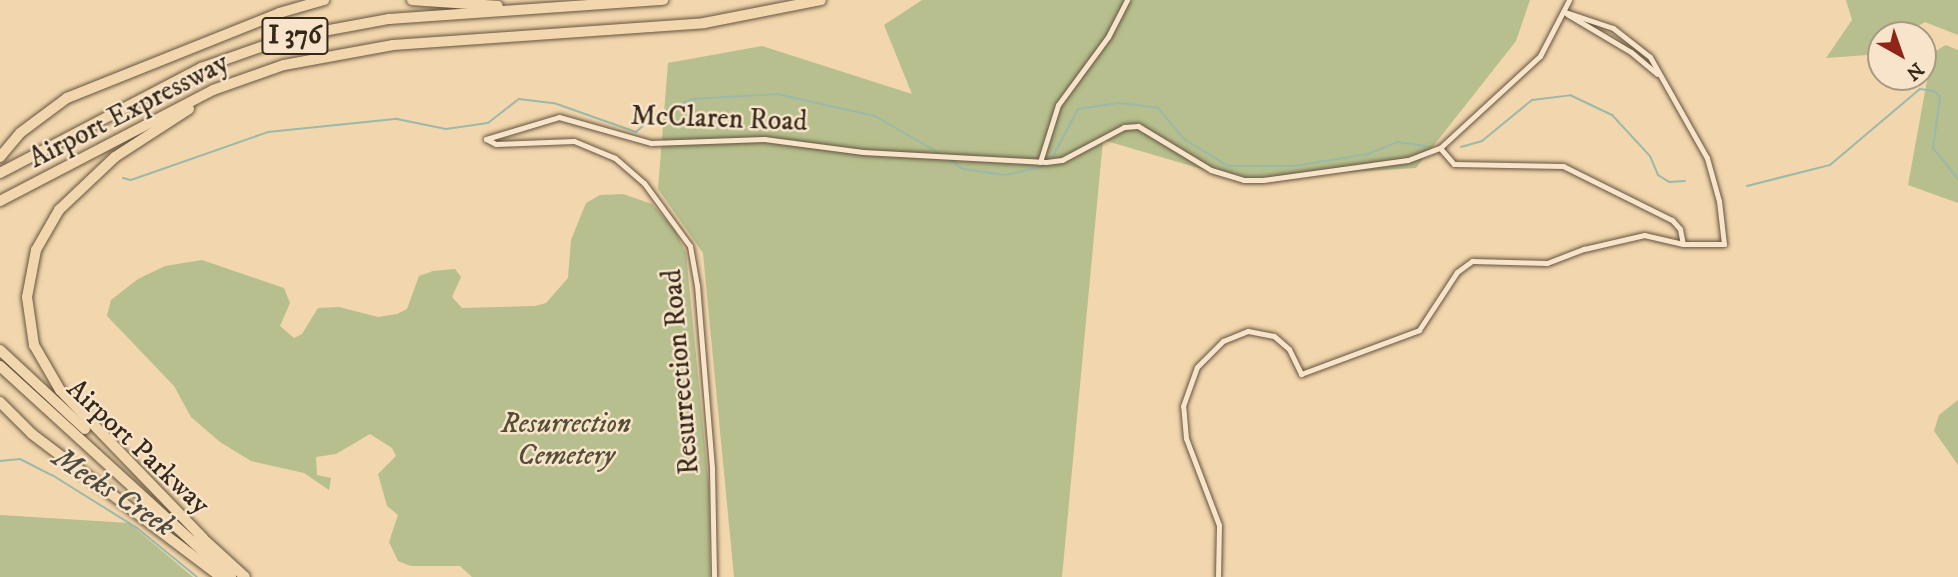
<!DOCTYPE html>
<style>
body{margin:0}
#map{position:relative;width:1958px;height:577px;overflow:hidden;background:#f2d6ad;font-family:"IM FELL DW Pica",serif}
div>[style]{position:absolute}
.green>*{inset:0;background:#b6bf8d}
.stream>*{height:2px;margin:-1px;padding:0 1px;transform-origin:1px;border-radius:1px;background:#9bb9a9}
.roads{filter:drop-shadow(0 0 2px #64543f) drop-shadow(0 0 2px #64543f)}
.minor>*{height:5px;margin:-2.5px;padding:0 2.5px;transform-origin:2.5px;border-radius:2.5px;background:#f7e4ca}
.motorway>*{height:10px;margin:-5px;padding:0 5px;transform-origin:5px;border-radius:5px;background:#f2d6ad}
span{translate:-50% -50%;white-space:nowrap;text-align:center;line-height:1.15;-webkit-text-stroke:5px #f7e4ca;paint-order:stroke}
.shield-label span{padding:2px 5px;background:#f7e4ca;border:2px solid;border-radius:5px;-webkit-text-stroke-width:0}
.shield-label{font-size:26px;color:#35281a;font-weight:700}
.street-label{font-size:28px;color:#35281a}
.park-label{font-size:28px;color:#554e37;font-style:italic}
.water-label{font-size:30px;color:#4e4c3e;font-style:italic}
.north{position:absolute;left:1867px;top:21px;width:70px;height:70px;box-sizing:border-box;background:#f7e4ca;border:2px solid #a99984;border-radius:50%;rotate:140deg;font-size:19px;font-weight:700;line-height:28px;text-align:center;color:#35281a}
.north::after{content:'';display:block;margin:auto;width:24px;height:32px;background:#8f2418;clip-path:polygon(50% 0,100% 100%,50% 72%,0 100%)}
</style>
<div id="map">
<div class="green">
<i style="clip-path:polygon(922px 0,1530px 0,1516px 41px,1416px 168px,1236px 179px,1103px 140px,1062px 577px,734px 577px,703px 253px,658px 189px,668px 63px,762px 46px,912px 94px,884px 25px)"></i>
<i style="clip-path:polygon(1846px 0,1958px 0,1958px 35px,1925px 22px,1902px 35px,1881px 35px,1881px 47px,1867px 55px,1826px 58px,1852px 20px)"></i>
<i style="clip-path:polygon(1946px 45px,1958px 50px,1958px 203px,1908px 185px,1932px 53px)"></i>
<i style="clip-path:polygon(623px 194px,652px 204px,674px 229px,686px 253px,709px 487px,710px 577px,472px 577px,460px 566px,411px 566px,398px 561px,389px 542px,398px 515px,387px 506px,378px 474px,396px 456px,392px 448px,370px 434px,336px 454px,316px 457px,317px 475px,331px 478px,329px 490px,304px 473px,251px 461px,220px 442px,191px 417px,174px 386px,107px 316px,111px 300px,138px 279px,165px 266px,202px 260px,284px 288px,290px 303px,280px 326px,294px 338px,302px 334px,318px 308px,339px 307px,378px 317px,397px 314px,407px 309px,419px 276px,433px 271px,455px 269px,461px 277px,452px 297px,462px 308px,535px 306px,546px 303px,568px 278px,571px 240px,586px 203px,600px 195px)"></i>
<i style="clip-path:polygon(1958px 400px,1958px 465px,1934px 431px,1939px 415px)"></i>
<i style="clip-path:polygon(0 515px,129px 523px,193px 577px,0 577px)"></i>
</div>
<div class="stream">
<i style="left:1461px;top:147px;width:22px;rotate:-16deg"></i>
<i style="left:1482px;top:141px;width:65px;rotate:-39.4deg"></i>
<i style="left:1532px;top:100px;width:38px;rotate:-7deg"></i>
<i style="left:1570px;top:95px;width:47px;rotate:25.5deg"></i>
<i style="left:1612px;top:115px;width:56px;rotate:47.2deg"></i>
<i style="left:1650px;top:156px;width:21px;rotate:67deg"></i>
<i style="left:1658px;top:175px;width:13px;rotate:32deg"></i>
<i style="left:1669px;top:182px;width:16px;rotate:-4deg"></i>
<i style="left:1052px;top:158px;width:55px;rotate:-62deg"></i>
<i style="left:1078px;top:109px;width:41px;rotate:-8.3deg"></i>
<i style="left:1119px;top:103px;width:39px;rotate:7deg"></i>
<i style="left:1158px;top:108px;width:40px;rotate:50deg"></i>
<i style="left:1184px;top:139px;width:52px;rotate:31.5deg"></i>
<i style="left:1228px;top:166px;width:66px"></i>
<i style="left:1294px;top:166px;width:75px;rotate:-9.2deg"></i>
<i style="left:1368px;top:154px;width:31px;rotate:-22deg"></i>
<i style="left:1397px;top:142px;width:29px;rotate:8deg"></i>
<i style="left:951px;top:161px;width:14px;rotate:34deg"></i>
<i style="left:963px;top:169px;width:43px;rotate:7.9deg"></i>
<i style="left:1006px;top:175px;width:40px;rotate:-13deg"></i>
<i style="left:123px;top:178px;width:8px;rotate:14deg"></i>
<i style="left:131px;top:180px;width:145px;rotate:-19.3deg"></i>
<i style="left:268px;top:132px;width:130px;rotate:-5.8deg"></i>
<i style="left:397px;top:119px;width:50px;rotate:11.5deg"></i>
<i style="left:446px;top:129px;width:42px;rotate:-8.1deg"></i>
<i style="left:488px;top:123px;width:39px;rotate:-38deg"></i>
<i style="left:519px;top:99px;width:35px;rotate:7deg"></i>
<i style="left:554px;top:103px;width:87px;rotate:19.5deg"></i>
<i style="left:636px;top:132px;width:24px;rotate:-42deg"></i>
<i style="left:654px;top:116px;width:43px;rotate:-23.6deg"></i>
<i style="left:693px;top:99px;width:84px;rotate:-3.4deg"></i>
<i style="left:777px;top:94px;width:100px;rotate:12.7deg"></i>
<i style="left:875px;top:116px;width:74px;rotate:30deg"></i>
<i style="left:1747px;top:186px;width:86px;rotate:-14.2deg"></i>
<i style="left:1830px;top:165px;width:118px;rotate:-40.2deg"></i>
<i style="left:1920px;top:89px;width:14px;rotate:8deg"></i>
<i style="left:1934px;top:91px;width:8px;rotate:45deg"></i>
<i style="left:1940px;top:97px;width:51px;rotate:97.8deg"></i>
<i style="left:1933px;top:148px;width:40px;rotate:51deg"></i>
<i style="left:0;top:461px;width:20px;rotate:-6deg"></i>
<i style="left:20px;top:459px;width:36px;rotate:27deg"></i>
<i style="left:52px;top:475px;width:100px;rotate:31.9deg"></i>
<i style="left:137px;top:528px;width:77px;rotate:39.2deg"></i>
</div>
<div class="roads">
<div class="minor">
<i style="left:1567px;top:14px;width:74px;rotate:30.7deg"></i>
<i style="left:1631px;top:52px;width:34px;rotate:40deg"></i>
<i style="left:486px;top:139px;width:76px;rotate:-16.8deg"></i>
<i style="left:559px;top:117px;width:96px;rotate:15.8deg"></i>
<i style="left:651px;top:143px;width:113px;rotate:-2deg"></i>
<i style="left:764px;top:139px;width:100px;rotate:7.5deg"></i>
<i style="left:863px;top:152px;width:183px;rotate:3.1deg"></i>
<i style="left:1046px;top:162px;width:16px;rotate:-7deg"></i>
<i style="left:1062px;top:160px;width:70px;rotate:-28deg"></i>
<i style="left:1124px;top:127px;width:14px;rotate:-4deg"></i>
<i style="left:1138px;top:126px;width:85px;rotate:31.1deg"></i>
<i style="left:1211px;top:170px;width:34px;rotate:17deg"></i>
<i style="left:1244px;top:180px;width:19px"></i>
<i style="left:1263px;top:180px;width:146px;rotate:-7.9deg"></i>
<i style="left:1408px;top:160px;width:34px;rotate:-21deg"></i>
<i style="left:1440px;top:148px;width:136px;rotate:-42.6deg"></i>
<i style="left:1540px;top:56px;width:63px;rotate:-62.6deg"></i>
<i style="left:486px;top:139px;width:11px;rotate:27deg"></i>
<i style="left:496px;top:144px;width:78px;rotate:-2.2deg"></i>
<i style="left:574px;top:141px;width:44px;rotate:22.5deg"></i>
<i style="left:615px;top:158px;width:38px;rotate:41deg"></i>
<i style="left:644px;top:183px;width:78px;rotate:53.9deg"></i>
<i style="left:690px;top:246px;width:40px;rotate:80deg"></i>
<i style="left:697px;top:285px;width:185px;rotate:85.3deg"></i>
<i style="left:712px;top:469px;width:108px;rotate:88.9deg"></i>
<i style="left:1440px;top:148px;width:21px;rotate:49deg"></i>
<i style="left:1454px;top:164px;width:109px;rotate:1.1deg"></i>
<i style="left:1563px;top:166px;width:122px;rotate:26.4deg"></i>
<i style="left:1672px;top:220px;width:12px;rotate:48deg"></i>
<i style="left:1680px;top:229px;width:15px;rotate:79deg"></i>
<i style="left:1683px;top:244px;width:41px"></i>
<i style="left:1724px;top:244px;width:43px;rotate:-96.6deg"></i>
<i style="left:1719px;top:201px;width:45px;rotate:-105.6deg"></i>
<i style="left:1707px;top:158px;width:116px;rotate:-119.4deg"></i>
<i style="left:1650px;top:57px;width:47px;rotate:-141.9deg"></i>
<i style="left:1613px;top:28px;width:51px;rotate:-161.6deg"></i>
<i style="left:1040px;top:162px;width:60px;rotate:-72.5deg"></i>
<i style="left:1058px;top:105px;width:84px;rotate:-53.7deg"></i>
<i style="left:1108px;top:37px;width:42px;rotate:-62.8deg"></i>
<i style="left:1218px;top:577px;width:52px;rotate:-88.9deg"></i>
<i style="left:1219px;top:525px;width:93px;rotate:-110.8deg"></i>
<i style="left:1186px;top:438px;width:32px;rotate:-95deg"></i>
<i style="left:1183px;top:406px;width:41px;rotate:-70.3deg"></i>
<i style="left:1197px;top:367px;width:37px;rotate:-45deg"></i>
<i style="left:1223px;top:341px;width:27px;rotate:-22deg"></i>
<i style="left:1248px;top:331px;width:26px;rotate:11deg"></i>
<i style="left:1274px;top:336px;width:20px;rotate:41deg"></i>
<i style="left:1289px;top:349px;width:28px;rotate:64deg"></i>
<i style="left:1301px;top:374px;width:126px;rotate:-20.4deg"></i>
<i style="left:1419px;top:330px;width:69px;rotate:-56.8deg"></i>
<i style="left:1457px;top:272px;width:19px;rotate:-36deg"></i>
<i style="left:1472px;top:261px;width:75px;rotate:1.5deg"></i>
<i style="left:1547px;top:263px;width:40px;rotate:-21deg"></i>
<i style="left:1584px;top:249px;width:62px;rotate:-13.1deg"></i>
<i style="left:1644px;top:235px;width:40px;rotate:13deg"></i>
</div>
<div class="motorway">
<i style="left:412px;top:0;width:86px;rotate:4deg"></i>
<i style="left:189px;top:109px;width:88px;rotate:147deg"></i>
<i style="left:115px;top:157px;width:77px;rotate:136.6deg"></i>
<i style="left:59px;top:210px;width:46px;rotate:119.9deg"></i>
<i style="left:36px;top:250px;width:48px;rotate:100.8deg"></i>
<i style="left:27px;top:297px;width:49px;rotate:81.7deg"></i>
<i style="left:34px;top:345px;width:52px;rotate:60deg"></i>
<i style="left:60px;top:390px;width:206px;rotate:46deg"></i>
<i style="left:0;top:157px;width:31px;rotate:-50deg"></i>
<i style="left:20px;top:133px;width:59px;rotate:-36.7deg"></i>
<i style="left:67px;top:98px;width:228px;rotate:-21.8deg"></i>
<i style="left:279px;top:13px;width:47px;rotate:-16.1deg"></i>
<i style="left:0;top:173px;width:227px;rotate:-27.6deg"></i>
<i style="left:201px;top:68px;width:90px;rotate:-19.4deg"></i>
<i style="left:286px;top:38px;width:105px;rotate:-10.5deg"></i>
<i style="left:389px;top:19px;width:275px;rotate:-4deg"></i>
<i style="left:0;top:201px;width:240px;rotate:-27.5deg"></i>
<i style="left:213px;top:90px;width:75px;rotate:-19.4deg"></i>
<i style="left:284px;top:65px;width:111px;rotate:-10.4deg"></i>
<i style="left:393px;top:45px;width:312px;rotate:-4deg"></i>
<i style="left:704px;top:23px;width:119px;rotate:-11.1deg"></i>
<i style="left:0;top:350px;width:116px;rotate:42.9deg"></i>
<i style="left:0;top:366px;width:313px;rotate:42.4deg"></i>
<i style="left:0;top:402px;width:45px;rotate:45deg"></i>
<i style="left:32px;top:434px;width:237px;rotate:37.1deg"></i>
<i style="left:199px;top:535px;width:62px;rotate:42.4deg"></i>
</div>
</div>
<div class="shield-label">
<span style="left:295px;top:36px">I 376</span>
</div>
<div class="street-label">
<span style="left:129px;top:111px;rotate:-27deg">Airport Expressway</span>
<span style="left:719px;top:119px;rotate:2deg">McClaren Road</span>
<span style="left:681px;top:372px;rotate:-95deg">Resurrection Road</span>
<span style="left:138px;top:447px;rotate:43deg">Airport Parkway</span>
</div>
<div class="park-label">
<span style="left:566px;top:440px">Resurrection<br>Cemetery</span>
</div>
<div class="water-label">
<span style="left:113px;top:493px;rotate:33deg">Meeks Creek</span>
</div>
<div class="north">N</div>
</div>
